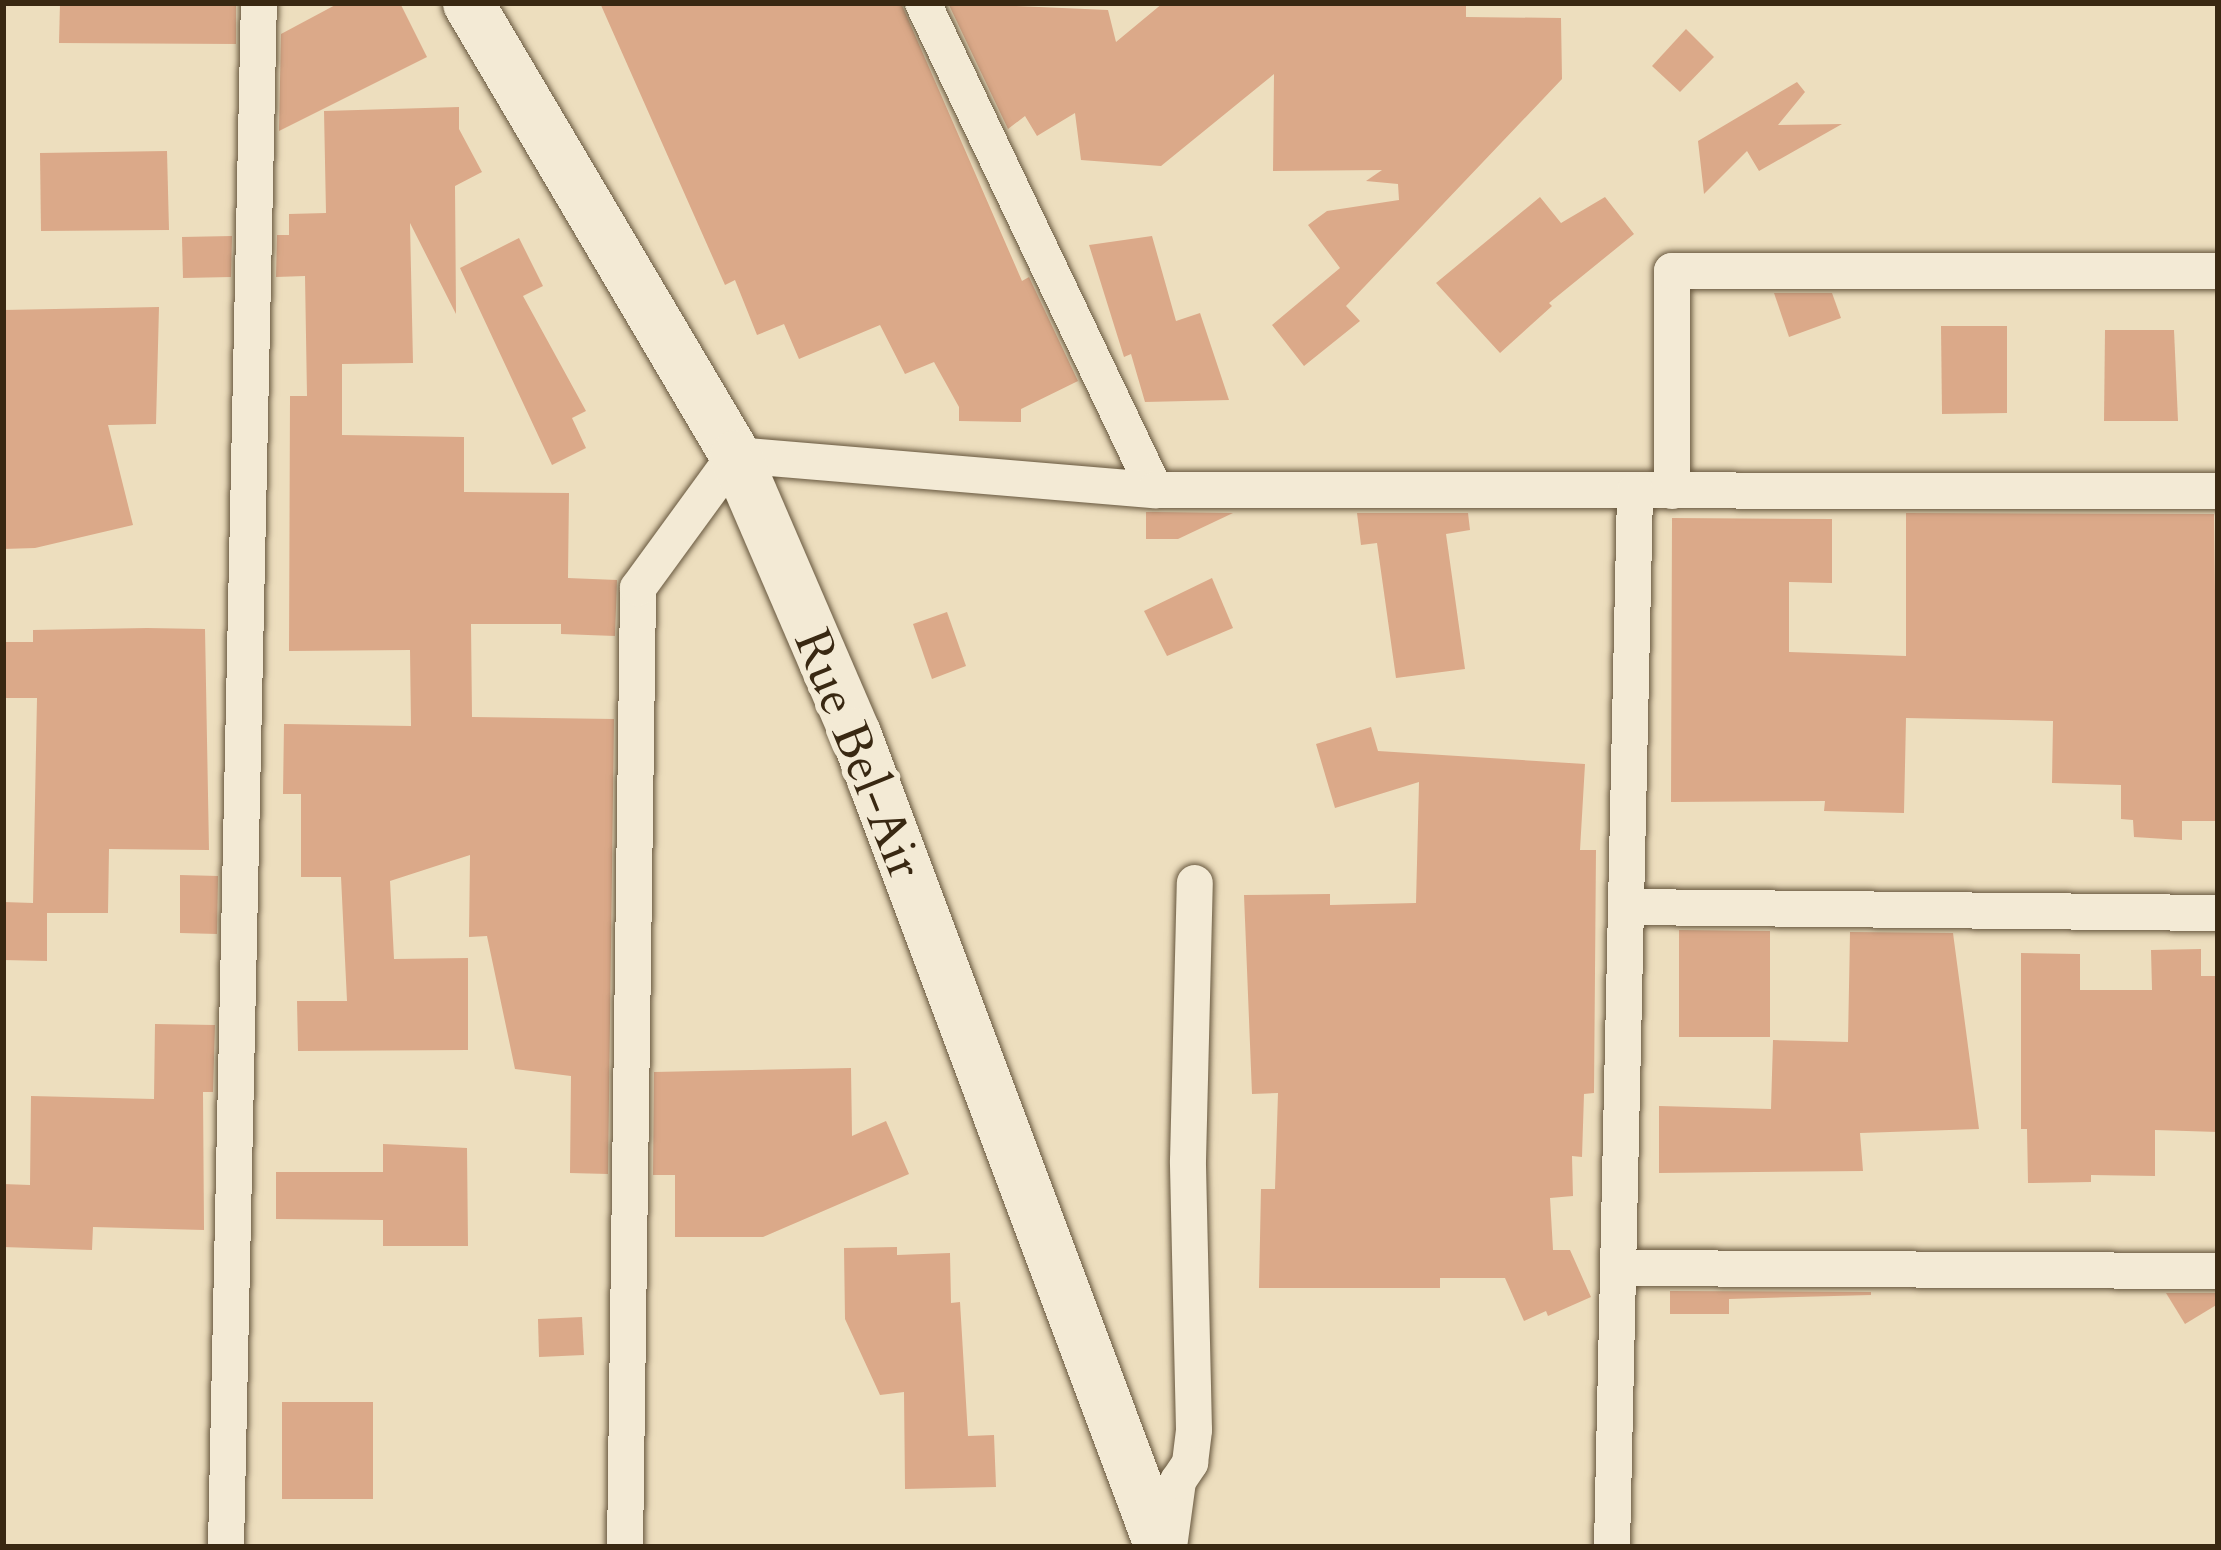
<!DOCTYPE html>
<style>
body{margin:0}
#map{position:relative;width:2221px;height:1550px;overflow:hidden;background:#eddebe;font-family:Cardo,serif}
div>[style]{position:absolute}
.building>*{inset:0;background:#dba989}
.roads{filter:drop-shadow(0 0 3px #66563d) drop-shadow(0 0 3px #66563d)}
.street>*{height:36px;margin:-18px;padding:0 18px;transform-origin:18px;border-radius:18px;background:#f3ead5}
.secondary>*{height:51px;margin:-25.5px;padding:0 25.5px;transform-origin:25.5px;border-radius:25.5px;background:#f3ead5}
span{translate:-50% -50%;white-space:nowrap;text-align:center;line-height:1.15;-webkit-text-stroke:12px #f3ead5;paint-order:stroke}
.street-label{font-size:51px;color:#392812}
.frame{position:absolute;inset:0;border:6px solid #392812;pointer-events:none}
</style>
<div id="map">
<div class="building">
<i style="clip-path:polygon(60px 3px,236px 3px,236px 44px,59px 43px)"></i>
<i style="clip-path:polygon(339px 3px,400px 3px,427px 57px,279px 131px,281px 34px)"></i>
<i style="clip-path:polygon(600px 3px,901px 3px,1022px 281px,1029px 277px,1078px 381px,1021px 409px,1021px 422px,959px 421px,959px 407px,934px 362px,905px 374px,880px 325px,799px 359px,784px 324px,757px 335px,735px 280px,725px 285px)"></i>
<i style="clip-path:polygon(948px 3px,1108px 10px,1116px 42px,1163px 3px,1466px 3px,1466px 17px,1561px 18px,1562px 79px,1346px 306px,1360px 321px,1304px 366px,1272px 325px,1340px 268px,1308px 225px,1327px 211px,1399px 200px,1398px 184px,1366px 181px,1382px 170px,1273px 171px,1274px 74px,1161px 166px,1081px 160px,1075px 113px,1037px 136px,1025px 116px,1008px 129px)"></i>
<i style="clip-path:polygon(1686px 29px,1714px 57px,1680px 92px,1652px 66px)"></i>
<i style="clip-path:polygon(1797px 82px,1805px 92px,1778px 125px,1842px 124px,1759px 171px,1747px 151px,1704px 194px,1698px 141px)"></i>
<i style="clip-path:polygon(459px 107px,459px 129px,482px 172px,455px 186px,456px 314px,410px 223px,413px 363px,342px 364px,342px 435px,464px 437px,464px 492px,569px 493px,568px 578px,617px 580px,615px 636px,561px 634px,561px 624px,471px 624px,472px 717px,614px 719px,608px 1174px,570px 1173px,571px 1076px,515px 1069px,487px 936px,469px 937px,470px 855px,390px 881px,394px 959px,468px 958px,468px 1050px,298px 1051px,297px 1001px,347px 1001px,341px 877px,301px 877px,301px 794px,283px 794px,284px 724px,411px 726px,410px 650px,289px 651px,290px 396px,307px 396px,305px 276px,276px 277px,277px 235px,289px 235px,289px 214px,326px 213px,324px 111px)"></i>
<i style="clip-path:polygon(167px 151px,169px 230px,41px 231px,40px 153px)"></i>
<i style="clip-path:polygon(1540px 197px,1561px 223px,1605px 197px,1634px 234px,1549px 303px,1552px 306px,1500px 353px,1436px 283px)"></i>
<i style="clip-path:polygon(232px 236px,231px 277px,183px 278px,182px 237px)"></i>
<i style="clip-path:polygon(1152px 236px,1176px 321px,1200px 313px,1229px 400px,1145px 402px,1131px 354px,1124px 357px,1089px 245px)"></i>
<i style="clip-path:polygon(519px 238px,543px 286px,523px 296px,586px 411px,572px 418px,586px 448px,552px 465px,460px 268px)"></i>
<i style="clip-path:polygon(1774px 293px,1832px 293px,1841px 318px,1789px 337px)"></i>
<i style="clip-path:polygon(159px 307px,156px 424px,108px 425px,133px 525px,35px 548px,3px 549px,3px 310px)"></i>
<i style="clip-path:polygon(1941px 326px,2007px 326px,2007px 413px,1942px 414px)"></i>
<i style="clip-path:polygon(2105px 330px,2174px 330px,2178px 421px,2104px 421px)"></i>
<i style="clip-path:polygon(1146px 512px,1155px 512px,1233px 513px,1178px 539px,1146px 539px)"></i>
<i style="clip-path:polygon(1357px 513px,1468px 513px,1470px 530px,1446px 534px,1465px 669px,1396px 678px,1377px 543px,1361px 545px)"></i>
<i style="clip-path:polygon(1906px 513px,2214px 514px,2218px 821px,2182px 821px,2182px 840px,2134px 837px,2133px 820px,2121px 819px,2121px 785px,2052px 783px,2053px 721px,1906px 718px,1904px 813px,1824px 811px,1825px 801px,1671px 802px,1672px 518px,1832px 519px,1832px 583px,1789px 582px,1789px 652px,1906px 656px)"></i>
<i style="clip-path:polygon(1212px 578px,1233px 628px,1167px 656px,1144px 611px)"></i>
<i style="clip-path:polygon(947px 612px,966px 666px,932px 679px,913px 624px)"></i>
<i style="clip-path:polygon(147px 628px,205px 629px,209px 850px,109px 849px,108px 913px,47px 913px,47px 961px,3px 960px,3px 902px,33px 903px,37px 698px,3px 698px,3px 642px,33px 642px,33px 630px)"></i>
<i style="clip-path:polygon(1371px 727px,1378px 751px,1585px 764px,1580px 850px,1596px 850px,1594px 1093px,1584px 1094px,1582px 1157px,1572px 1156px,1573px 1196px,1550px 1198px,1553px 1250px,1570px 1250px,1591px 1297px,1548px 1316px,1546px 1311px,1524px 1321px,1505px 1278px,1440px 1278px,1440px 1288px,1259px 1288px,1261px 1189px,1275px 1189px,1278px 1093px,1252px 1094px,1244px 895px,1330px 894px,1330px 905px,1416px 903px,1419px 782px,1335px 808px,1316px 744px)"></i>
<i style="clip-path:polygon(180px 875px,218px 876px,217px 934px,180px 933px)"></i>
<i style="clip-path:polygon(1679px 930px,1770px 931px,1770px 1037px,1679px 1037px)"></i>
<i style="clip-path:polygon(1850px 932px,1953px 933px,1979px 1129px,1860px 1133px,1863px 1171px,1659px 1173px,1659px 1106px,1771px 1109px,1773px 1040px,1848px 1042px)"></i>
<i style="clip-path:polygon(2201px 949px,2201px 976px,2218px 976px,2218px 1132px,2155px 1130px,2155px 1176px,2091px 1175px,2091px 1182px,2028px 1183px,2027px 1129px,2021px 1129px,2021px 953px,2080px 954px,2080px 990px,2152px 990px,2151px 950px)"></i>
<i style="clip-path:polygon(155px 1024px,215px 1025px,213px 1092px,203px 1092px,204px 1230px,93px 1227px,92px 1250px,3px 1247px,3px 1184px,30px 1185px,31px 1096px,154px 1099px)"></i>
<i style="clip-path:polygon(851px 1068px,852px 1136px,886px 1121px,909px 1174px,763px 1237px,675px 1237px,675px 1175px,653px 1175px,654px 1072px)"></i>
<i style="clip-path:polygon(383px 1144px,467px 1148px,468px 1246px,383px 1246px,383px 1220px,276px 1219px,276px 1172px,383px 1172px)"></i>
<i style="clip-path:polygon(897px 1247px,897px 1255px,950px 1253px,951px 1303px,960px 1302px,968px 1436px,994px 1435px,996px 1487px,905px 1489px,904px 1392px,880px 1395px,845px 1319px,844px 1248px)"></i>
<i style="clip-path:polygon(1670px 1291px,1871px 1292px,1871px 1295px,1729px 1299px,1729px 1314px,1670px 1314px)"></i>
<i style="clip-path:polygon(2166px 1293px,2218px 1293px,2218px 1304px,2185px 1324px)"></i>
<i style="clip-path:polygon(582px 1317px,584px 1355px,539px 1357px,538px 1319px)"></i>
<i style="clip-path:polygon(282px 1402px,373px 1402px,373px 1499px,282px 1499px)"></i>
</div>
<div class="roads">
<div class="street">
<i style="left:923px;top:3px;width:539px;rotate:64.53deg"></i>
<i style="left:1672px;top:491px;width:220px;rotate:-90deg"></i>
<i style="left:1672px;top:271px;width:546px"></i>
<i style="left:1626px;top:907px;width:592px;rotate:0.58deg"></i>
<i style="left:1618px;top:1268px;width:600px;rotate:0.29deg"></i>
<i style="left:226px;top:1547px;width:1544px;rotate:-88.78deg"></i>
<i style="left:625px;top:1547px;width:959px;rotate:-89.22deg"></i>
<i style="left:638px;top:588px;width:165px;rotate:-53.9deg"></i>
<i style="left:735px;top:455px;width:421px;rotate:4.8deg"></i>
<i style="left:1155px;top:490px;width:1063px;rotate:0.05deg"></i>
<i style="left:1169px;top:1547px;width:67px;rotate:-82.2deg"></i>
<i style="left:1178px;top:1481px;width:22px;rotate:-56deg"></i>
<i style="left:1190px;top:1463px;width:33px;rotate:-83deg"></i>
<i style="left:1194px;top:1430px;width:269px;rotate:-91.3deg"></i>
<i style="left:1188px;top:1161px;width:278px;rotate:-88.6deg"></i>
<i style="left:1612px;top:1547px;width:1056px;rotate:-88.75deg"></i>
</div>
<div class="secondary">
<i style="left:468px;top:3px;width:525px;rotate:59.43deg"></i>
<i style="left:735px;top:455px;width:303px;rotate:66.7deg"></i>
<i style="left:855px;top:733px;width:869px;rotate:69.46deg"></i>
</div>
</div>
<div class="street-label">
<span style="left:858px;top:754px;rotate:68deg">Rue Bel-Air</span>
</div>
<div class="frame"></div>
</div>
